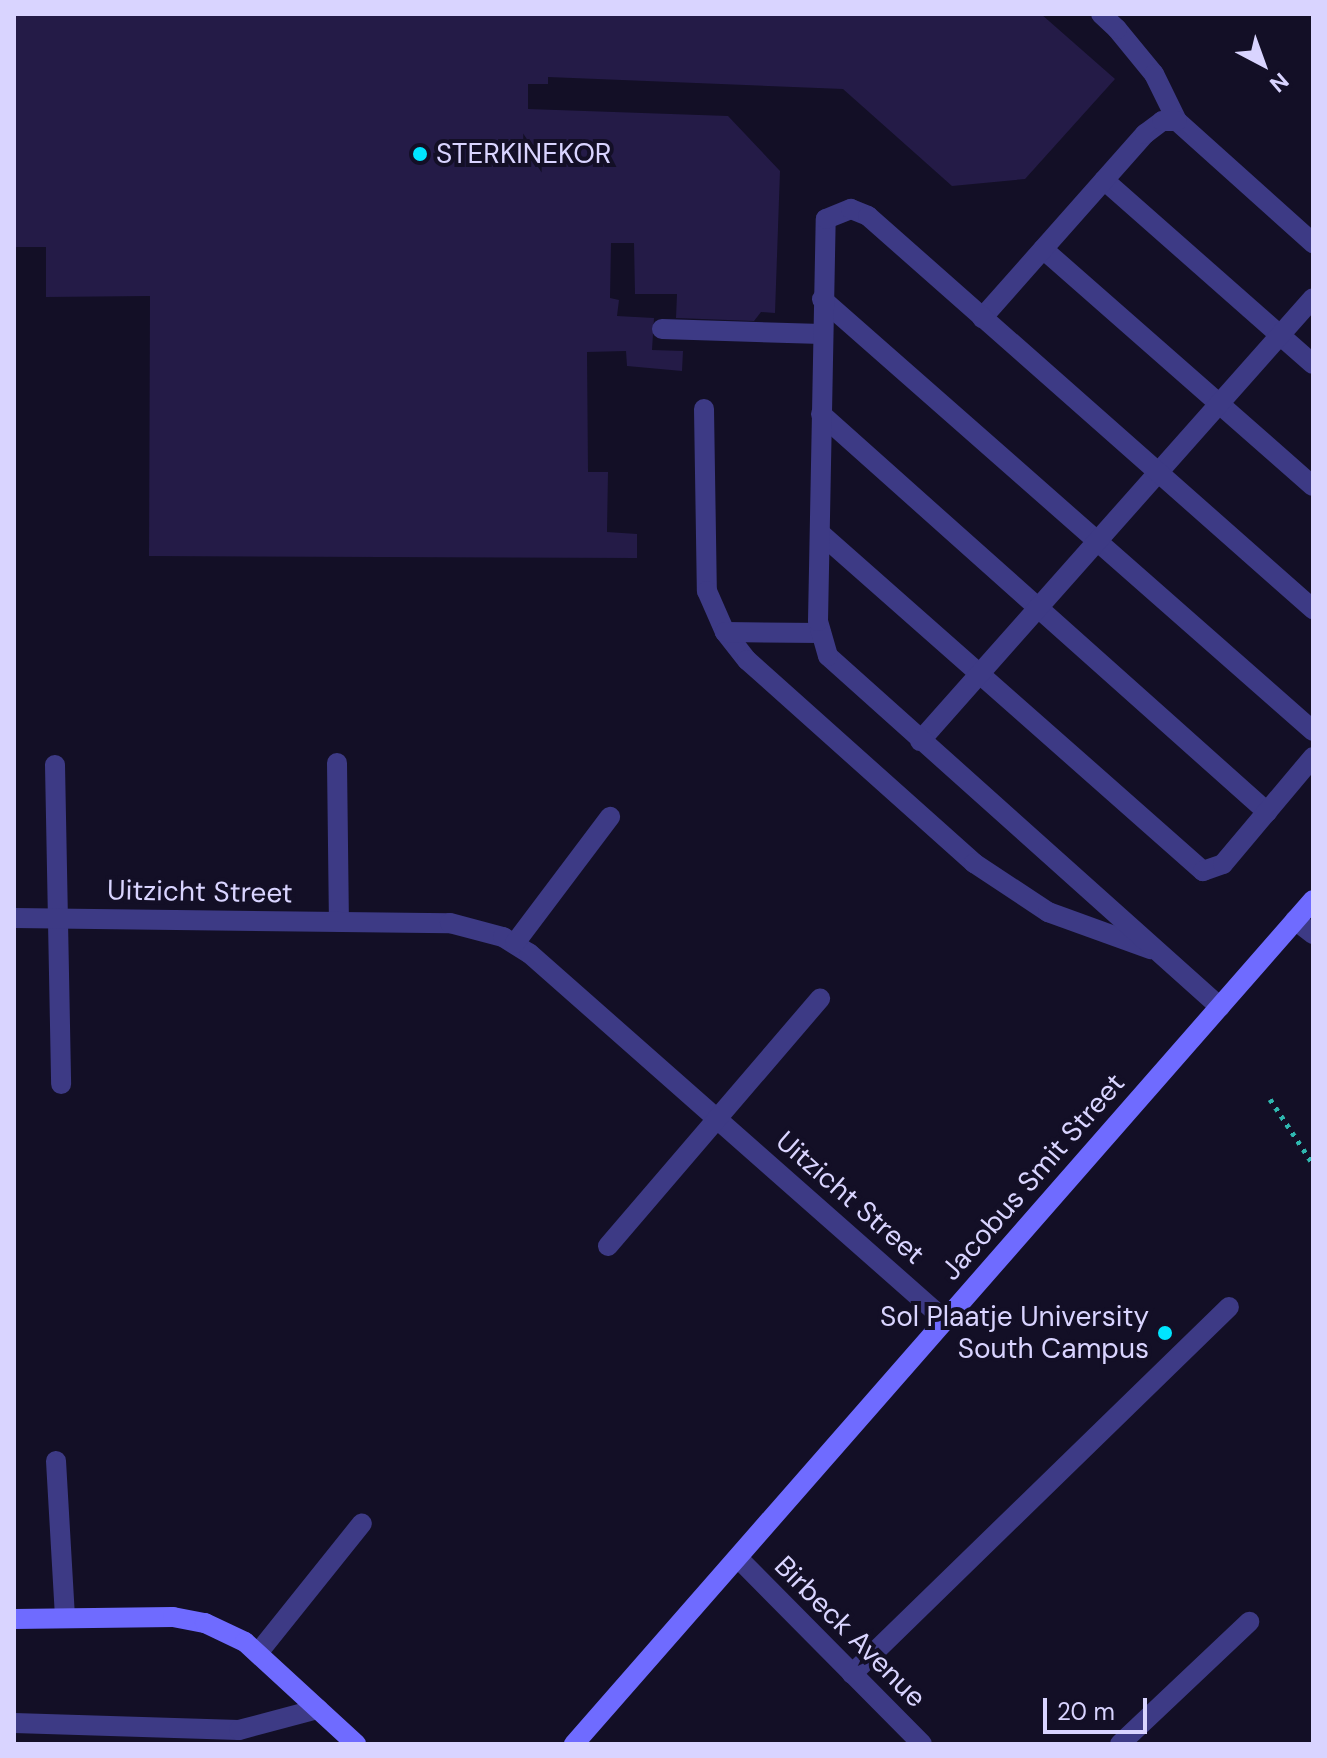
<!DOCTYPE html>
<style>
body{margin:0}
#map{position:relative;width:1327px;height:1758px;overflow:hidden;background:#130f26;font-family:"DM Sans",sans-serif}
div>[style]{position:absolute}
.building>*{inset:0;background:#241b47}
.path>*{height:5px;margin-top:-2.5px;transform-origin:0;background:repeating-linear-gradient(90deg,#2fb8b0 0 4px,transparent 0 10px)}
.lane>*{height:20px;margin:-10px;padding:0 10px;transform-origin:10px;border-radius:10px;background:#3d3a85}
.street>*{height:20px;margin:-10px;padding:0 10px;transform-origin:10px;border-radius:10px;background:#3d3a85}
.secondary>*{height:20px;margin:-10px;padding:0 10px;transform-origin:10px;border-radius:10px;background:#6f6bff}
.dots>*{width:22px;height:22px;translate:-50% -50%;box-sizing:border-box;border:4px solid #130f26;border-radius:50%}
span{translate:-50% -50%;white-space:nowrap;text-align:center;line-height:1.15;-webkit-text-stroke:8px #130f26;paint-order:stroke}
.poi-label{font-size:28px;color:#d9d4ff}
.left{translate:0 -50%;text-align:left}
.right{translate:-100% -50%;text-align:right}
.street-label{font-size:28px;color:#d9d4ff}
.frame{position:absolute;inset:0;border:16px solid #d9d4ff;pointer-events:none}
.north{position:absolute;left:1223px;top:24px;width:80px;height:80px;-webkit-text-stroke:6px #130f26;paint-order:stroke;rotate:139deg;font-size:22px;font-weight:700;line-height:32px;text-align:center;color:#d9d4ff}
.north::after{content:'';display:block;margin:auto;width:28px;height:36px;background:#d9d4ff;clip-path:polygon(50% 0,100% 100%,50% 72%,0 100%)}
.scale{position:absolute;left:1043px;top:1698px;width:104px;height:36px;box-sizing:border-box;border:4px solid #d9d4ff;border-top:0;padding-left:10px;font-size:24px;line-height:28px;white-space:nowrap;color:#d9d4ff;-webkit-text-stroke:6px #130f26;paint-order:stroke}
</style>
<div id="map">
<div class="building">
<i style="clip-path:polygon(14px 14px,1041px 14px,1115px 79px,1025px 179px,952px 186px,843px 89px,548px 77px,548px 84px,528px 84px,528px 109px,728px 116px,780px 171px,775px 313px,761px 312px,754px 321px,676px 318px,677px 294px,635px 294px,634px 243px,611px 243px,610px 298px,619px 300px,617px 316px,654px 318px,652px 350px,683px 351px,682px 371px,627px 366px,626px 351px,587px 352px,588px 472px,608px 472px,607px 532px,637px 534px,637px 558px,149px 556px,150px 296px,46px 297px,46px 247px,14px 247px)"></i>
</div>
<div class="path">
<i style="left:1270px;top:1099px;width:78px;rotate:56.5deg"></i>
</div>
<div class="lane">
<i style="left:1117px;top:29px;width:58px;rotate:50.6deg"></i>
<i style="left:1154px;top:74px;width:52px;rotate:63.9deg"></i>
<i style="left:1177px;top:121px;width:183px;rotate:41.9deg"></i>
<i style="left:1104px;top:180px;width:278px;rotate:41.4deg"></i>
<i style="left:1043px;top:249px;width:359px;rotate:41.3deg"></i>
<i style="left:822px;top:299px;width:654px;rotate:41.34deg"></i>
<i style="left:982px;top:318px;width:246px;rotate:-48.5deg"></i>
<i style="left:1145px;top:134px;width:21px;rotate:-37deg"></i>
<i style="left:1162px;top:121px;width:15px"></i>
<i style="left:662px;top:329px;width:160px;rotate:1.8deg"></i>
<i style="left:704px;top:409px;width:182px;rotate:89.1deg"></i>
<i style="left:707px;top:591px;width:45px;rotate:66.3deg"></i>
<i style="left:725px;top:632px;width:36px;rotate:52deg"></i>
<i style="left:747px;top:660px;width:305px;rotate:41.8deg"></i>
<i style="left:974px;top:863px;width:89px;rotate:33.5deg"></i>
<i style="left:1048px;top:912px;width:109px;rotate:19.9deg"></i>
<i style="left:821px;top:414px;width:598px;rotate:41.74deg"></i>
<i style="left:820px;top:533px;width:511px;rotate:41.43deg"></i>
<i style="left:1203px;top:871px;width:21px;rotate:-19deg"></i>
<i style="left:1223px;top:864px;width:140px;rotate:-49.9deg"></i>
<i style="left:725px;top:632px;width:96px;rotate:0.6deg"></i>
<i style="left:920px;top:741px;width:592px;rotate:-48.42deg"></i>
<i style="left:1295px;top:920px;width:23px;rotate:38deg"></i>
<i style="left:1220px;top:1007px;width:526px;rotate:-138.16deg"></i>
<i style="left:828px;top:656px;width:36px;rotate:-106deg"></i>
<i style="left:818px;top:621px;width:402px;rotate:-88.9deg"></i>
<i style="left:826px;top:219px;width:27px;rotate:-22deg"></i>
<i style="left:851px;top:209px;width:18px;rotate:22deg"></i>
<i style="left:868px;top:216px;width:594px;rotate:41.45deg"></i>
<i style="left:852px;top:1674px;width:526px;rotate:-44.23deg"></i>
<i style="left:14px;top:1723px;width:225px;rotate:1.8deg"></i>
<i style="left:239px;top:1730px;width:82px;rotate:-14.9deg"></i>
<i style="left:1120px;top:1744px;width:178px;rotate:-43.4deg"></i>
</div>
<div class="street">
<i style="left:1101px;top:14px;width:22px;rotate:43deg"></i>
<i style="left:337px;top:763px;width:159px;rotate:89.3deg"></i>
<i style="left:55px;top:765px;width:319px;rotate:88.9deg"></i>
<i style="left:14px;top:918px;width:436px;rotate:0.7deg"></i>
<i style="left:450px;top:923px;width:55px;rotate:14.8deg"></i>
<i style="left:503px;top:937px;width:31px;rotate:32deg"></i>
<i style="left:529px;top:953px;width:555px;rotate:41.42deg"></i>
<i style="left:515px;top:943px;width:158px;rotate:-53deg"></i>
<i style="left:608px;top:1246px;width:326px;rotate:-49.4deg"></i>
<i style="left:56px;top:1461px;width:157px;rotate:86.7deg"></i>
<i style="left:739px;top:1559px;width:260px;rotate:45.3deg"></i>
<i style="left:258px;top:1653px;width:166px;rotate:-51.3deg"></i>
</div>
<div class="secondary">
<i style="left:14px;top:1619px;width:159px;rotate:-0.7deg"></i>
<i style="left:173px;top:1617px;width:33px;rotate:11deg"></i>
<i style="left:205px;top:1623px;width:44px;rotate:25.4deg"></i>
<i style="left:245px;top:1642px;width:151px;rotate:42.6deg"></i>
<i style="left:574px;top:1744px;width:1122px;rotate:-48.79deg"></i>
</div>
<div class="dots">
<i style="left:420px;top:154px;background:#00e5ff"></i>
<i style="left:1165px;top:1333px;background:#00e5ff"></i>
</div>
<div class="poi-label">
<span class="left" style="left:436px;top:154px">STERKINEKOR</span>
<span class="right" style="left:1149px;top:1333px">Sol Plaatje University<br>South Campus</span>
</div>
<div class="street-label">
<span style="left:200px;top:892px;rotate:1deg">Uitzicht Street</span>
<span style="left:1033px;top:1177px;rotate:-49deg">Jacobus Smit Street</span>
<span style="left:850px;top:1198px;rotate:41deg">Uitzicht Street</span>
<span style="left:850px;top:1632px;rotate:45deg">Birbeck Avenue</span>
</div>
<div class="frame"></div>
<div class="north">N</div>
<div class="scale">20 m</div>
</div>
